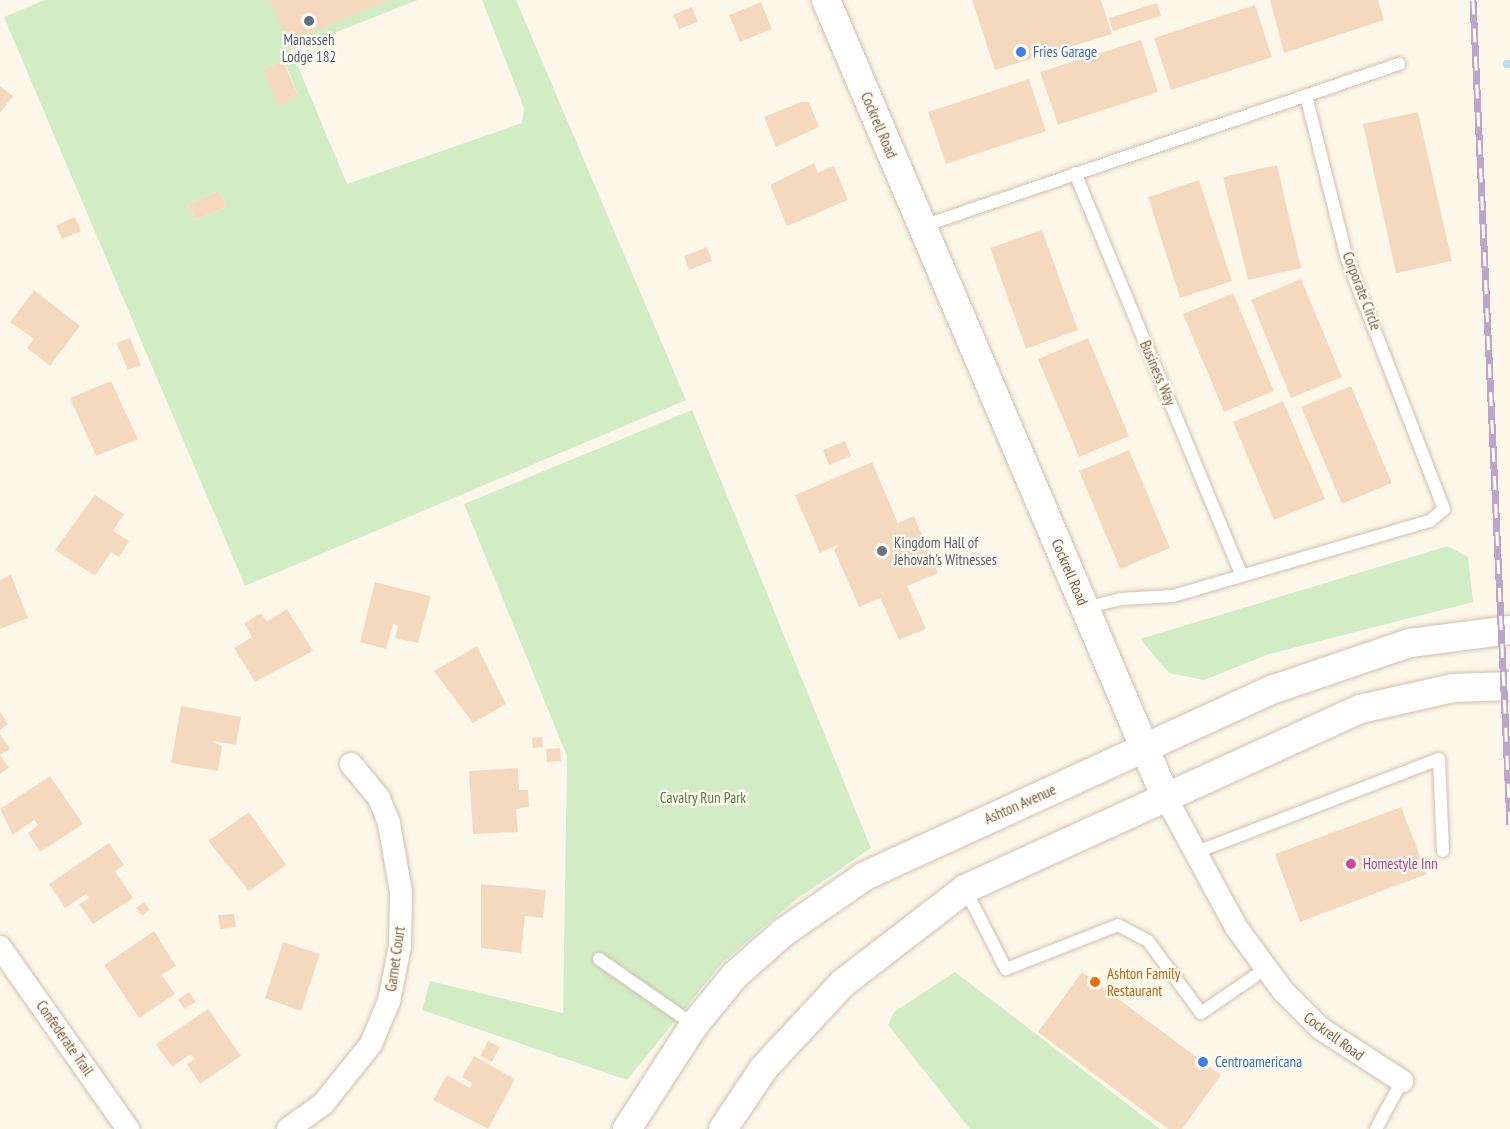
<!DOCTYPE html>
<style>
body{margin:0}
#map{position:relative;width:1510px;height:1129px;overflow:hidden;background:#fdf7e9;font-family:"PT Sans Narrow",sans-serif}
div>[style]{position:absolute}
.green>*{inset:0;background:#d2edc6}
.stream>*{height:8px;margin:-4px;padding:0 4px;transform-origin:4px;border-radius:4px;background:#bcdee9}
.building>*{inset:0;background:#f4d9bf}
.roads{filter:drop-shadow(0 0 2px #d1c0ad) drop-shadow(0 0 2px #d1c0ad)}
.service>*{height:12px;margin:-6px;padding:0 6px;transform-origin:6px;border-radius:6px;background:#fff}
.minor>*{height:22px;margin:-11px;padding:0 11px;transform-origin:11px;border-radius:11px;background:#fff}
.tertiary>*{height:28px;margin:-14px;padding:0 14px;transform-origin:14px;border-radius:14px;background:#fff}
.rail>*{height:7px;margin-top:-3.5px;transform-origin:0;background:repeating-linear-gradient(90deg,#fffbf1 0 14px,#bca5c9 0 28px);box-sizing:border-box;border-block:2px solid #bca5c9}
.dots>*{width:16px;height:16px;translate:-50% -50%;box-sizing:border-box;border:3px solid #fffbf1;border-radius:50%}
span{translate:-50% -50%;white-space:nowrap;text-align:center;line-height:1.15;-webkit-text-stroke:4.5px #fffbf1;paint-order:stroke}
.service-label{font-size:15px;color:#4e5e75}
.shop-label{font-size:15px;color:#366cbe}
.left{translate:0 -50%;text-align:left}
.street-label{font-size:15px;color:#7a604a}
.worship-label{font-size:15px;color:#5b616d}
.park-label{font-size:15px;color:#4b7a3f}
.hotel-label{font-size:15px;color:#b23c85}
.food-label{font-size:15px;color:#c56008}
</style>
<div id="map">
<div class="green">
<i style="clip-path:polygon(evenodd,45px 0,418px 0,291px 50px,347px 184px,522px 123px,524px 108px,482px 0,516px 0,686px 400px,245px 586px,4px 17px,45px 0,283px 61px,284px 61px,299px 97px,263px 69px,283px 61px,45px 0,219px 191px,226px 207px,195px 220px,188px 204px,219px 191px)"></i>
<i style="clip-path:polygon(692px 410px,871px 848px,794px 901px,723px 962px,627px 1080px,422px 1010px,430px 981px,563px 1013px,567px 756px,464px 504px)"></i>
<i style="clip-path:polygon(1448px 546px,1468px 557px,1473px 602px,1269px 654px,1204px 680px,1169px 673px,1140px 639px)"></i>
<i style="clip-path:polygon(955px 972px,1160px 1129px,970px 1129px,888px 1025px,894px 1012px)"></i>
</div>
<div class="stream">
<i style="left:1507px;top:64px;width:3px"></i>
</div>
<div class="building">
<i style="clip-path:polygon(270px 0,389px 0,288px 42px)"></i>
<i style="clip-path:polygon(972px 0,1101px 0,1112px 34px,995px 70px)"></i>
<i style="clip-path:polygon(1270px 0,1378px 0,1384px 20px,1284px 53px)"></i>
<i style="clip-path:polygon(761px 2px,772px 29px,740px 42px,729px 15px)"></i>
<i style="clip-path:polygon(1157px 3px,1161px 16px,1113px 31px,1109px 18px)"></i>
<i style="clip-path:polygon(1255px 5px,1272px 57px,1171px 90px,1154px 38px)"></i>
<i style="clip-path:polygon(692px 7px,698px 22px,679px 29px,673px 15px)"></i>
<i style="clip-path:polygon(1141px 40px,1158px 92px,1058px 125px,1040px 72px)"></i>
<i style="clip-path:polygon(283px 61px,299px 97px,278px 106px,263px 69px)"></i>
<i style="clip-path:polygon(1029px 79px,1046px 131px,946px 164px,928px 112px)"></i>
<i style="clip-path:polygon(0 86px,13px 96px,0 113px)"></i>
<i style="clip-path:polygon(801px 102px,809px 102px,819px 127px,776px 147px,764px 117px)"></i>
<i style="clip-path:polygon(1418px 112px,1452px 261px,1396px 273px,1363px 124px)"></i>
<i style="clip-path:polygon(814px 163px,818px 173px,834px 166px,848px 200px,787px 226px,770px 185px)"></i>
<i style="clip-path:polygon(1277px 165px,1301px 268px,1248px 280px,1223px 177px)"></i>
<i style="clip-path:polygon(1199px 180px,1232px 281px,1180px 298px,1148px 197px)"></i>
<i style="clip-path:polygon(219px 191px,226px 207px,195px 220px,188px 204px)"></i>
<i style="clip-path:polygon(75px 217px,81px 231px,62px 239px,56px 225px)"></i>
<i style="clip-path:polygon(1042px 230px,1078px 330px,1026px 349px,990px 248px)"></i>
<i style="clip-path:polygon(707px 247px,712px 261px,689px 270px,684px 256px)"></i>
<i style="clip-path:polygon(1301px 279px,1342px 377px,1291px 398px,1251px 300px)"></i>
<i style="clip-path:polygon(34px 290px,80px 326px,50px 366px,27px 348px,34px 339px,10px 322px)"></i>
<i style="clip-path:polygon(1233px 293px,1274px 391px,1224px 412px,1183px 314px)"></i>
<i style="clip-path:polygon(130px 338px,141px 365px,128px 370px,116px 343px)"></i>
<i style="clip-path:polygon(1088px 338px,1129px 436px,1079px 457px,1038px 359px)"></i>
<i style="clip-path:polygon(111px 381px,138px 439px,96px 456px,70px 398px)"></i>
<i style="clip-path:polygon(1351px 386px,1392px 483px,1342px 504px,1301px 407px)"></i>
<i style="clip-path:polygon(1283px 401px,1325px 499px,1274px 520px,1233px 422px)"></i>
<i style="clip-path:polygon(845px 441px,851px 456px,829px 465px,823px 450px)"></i>
<i style="clip-path:polygon(1129px 450px,1170px 548px,1120px 569px,1079px 471px)"></i>
<i style="clip-path:polygon(872px 462px,898px 523px,914px 516px,938px 573px,907px 586px,926px 629px,899px 640px,880px 598px,859px 607px,834px 550px,839px 544px,820px 553px,795px 495px)"></i>
<i style="clip-path:polygon(95px 495px,124px 514px,113px 531px,129px 541px,119px 557px,111px 552px,95px 576px,55px 550px)"></i>
<i style="clip-path:polygon(11px 575px,28px 618px,0 629px,0 580px)"></i>
<i style="clip-path:polygon(375px 582px,431px 596px,418px 643px,395px 638px,398px 626px,393px 624px,386px 649px,360px 642px)"></i>
<i style="clip-path:polygon(287px 609px,313px 651px,255px 682px,234px 648px,252px 637px,244px 623px,261px 613px,267px 622px)"></i>
<i style="clip-path:polygon(477px 646px,506px 704px,473px 723px,434px 671px)"></i>
<i style="clip-path:polygon(181px 706px,241px 717px,236px 745px,212px 741px,222px 746px,218px 771px,171px 763px)"></i>
<i style="clip-path:polygon(0 712px,8px 724px,0 730px)"></i>
<i style="clip-path:polygon(0 734px,10px 749px,0 755px,9px 768px,0 774px)"></i>
<i style="clip-path:polygon(542px 737px,543px 747px,533px 748px,532px 738px)"></i>
<i style="clip-path:polygon(560px 748px,561px 761px,547px 762px,546px 749px)"></i>
<i style="clip-path:polygon(518px 768px,519px 790px,528px 790px,529px 807px,516px 809px,518px 832px,473px 834px,469px 771px)"></i>
<i style="clip-path:polygon(50px 776px,83px 824px,40px 852px,28px 833px,38px 825px,34px 820px,13px 835px,0 809px)"></i>
<i style="clip-path:polygon(1401px 807px,1427px 874px,1300px 922px,1275px 854px)"></i>
<i style="clip-path:polygon(249px 812px,286px 865px,249px 891px,208px 841px)"></i>
<i style="clip-path:polygon(109px 843px,124px 865px,115px 871px,133px 898px,93px 924px,79px 904px,89px 898px,86px 894px,65px 908px,49px 884px)"></i>
<i style="clip-path:polygon(481px 884px,546px 890px,543px 918px,525px 916px,521px 953px,481px 948px)"></i>
<i style="clip-path:polygon(144px 902px,150px 910px,142px 916px,136px 908px)"></i>
<i style="clip-path:polygon(234px 914px,236px 927px,220px 929px,218px 915px)"></i>
<i style="clip-path:polygon(154px 931px,176px 966px,162px 975px,175px 994px,139px 1018px,104px 965px)"></i>
<i style="clip-path:polygon(283px 942px,320px 954px,301px 1011px,265px 998px)"></i>
<i style="clip-path:polygon(1082px 972px,1221px 1075px,1182px 1129px,1168px 1129px,1038px 1032px)"></i>
<i style="clip-path:polygon(189px 992px,196px 1002px,184px 1009px,178px 1000px)"></i>
<i style="clip-path:polygon(208px 1009px,241px 1056px,200px 1084px,187px 1064px,195px 1059px,191px 1054px,172px 1067px,156px 1044px)"></i>
<i style="clip-path:polygon(488px 1041px,500px 1047px,492px 1062px,480px 1056px)"></i>
<i style="clip-path:polygon(474px 1056px,515px 1079px,488px 1129px,433px 1100px,447px 1075px,470px 1088px,472px 1083px,462px 1077px)"></i>
</div>
<div class="roads">
<div class="service">
<i style="left:1075px;top:173px;width:434px;rotate:67.5deg"></i>
<i style="left:923px;top:226px;width:503px;rotate:-18.8deg"></i>
<i style="left:1085px;top:608px;width:36px;rotate:-14deg"></i>
<i style="left:1120px;top:599px;width:53px;rotate:-3.2deg"></i>
<i style="left:1173px;top:596px;width:268px;rotate:-16.3deg"></i>
<i style="left:1430px;top:521px;width:18px;rotate:-41deg"></i>
<i style="left:1444px;top:509px;width:268px;rotate:-111.2deg"></i>
<i style="left:1347px;top:259px;width:168px;rotate:-104.1deg"></i>
<i style="left:1194px;top:853px;width:262px;rotate:-21deg"></i>
<i style="left:1439px;top:759px;width:92px;rotate:87.5deg"></i>
<i style="left:965px;top:889px;width:90px;rotate:62.9deg"></i>
<i style="left:1006px;top:969px;width:120px;rotate:-21.4deg"></i>
<i style="left:1118px;top:925px;width:34px;rotate:28deg"></i>
<i style="left:1148px;top:941px;width:89px;rotate:53.6deg"></i>
<i style="left:1201px;top:1013px;width:78px;rotate:-34.5deg"></i>
<i style="left:599px;top:959px;width:116px;rotate:34.8deg"></i>
<i style="left:1376px;top:1129px;width:55px;rotate:-61.6deg"></i>
</div>
<div class="minor">
<i style="left:1165px;top:796px;width:149px;rotate:61.5deg"></i>
<i style="left:1236px;top:927px;width:79px;rotate:53.7deg"></i>
<i style="left:1283px;top:991px;width:52px;rotate:45deg"></i>
<i style="left:1320px;top:1028px;width:98px;rotate:32.9deg"></i>
<i style="left:0;top:947px;width:223px;rotate:54.9deg"></i>
<i style="left:288px;top:1129px;width:43px;rotate:-35.5deg"></i>
<i style="left:323px;top:1104px;width:77px;rotate:-51.3deg"></i>
<i style="left:371px;top:1044px;width:47px;rotate:-67.3deg"></i>
<i style="left:389px;top:1001px;width:56px;rotate:-78.7deg"></i>
<i style="left:400px;top:946px;width:54px;rotate:-88.9deg"></i>
<i style="left:401px;top:892px;width:70px;rotate:-99.9deg"></i>
<i style="left:389px;top:823px;width:27px;rotate:-112deg"></i>
<i style="left:379px;top:798px;width:44px;rotate:-129.5deg"></i>
</div>
<div class="tertiary">
<i style="left:826px;top:0;width:865px;rotate:66.93deg"></i>
<i style="left:627px;top:1129px;width:124px;rotate:-57.2deg"></i>
<i style="left:694px;top:1025px;width:65px;rotate:-50.6deg"></i>
<i style="left:735px;top:975px;width:65px;rotate:-41.3deg"></i>
<i style="left:784px;top:932px;width:98px;rotate:-34.7deg"></i>
<i style="left:865px;top:876px;width:450px;rotate:-24.6deg"></i>
<i style="left:1274px;top:689px;width:144px;rotate:-18.7deg"></i>
<i style="left:1410px;top:643px;width:101px;rotate:-7.4deg"></i>
<i style="left:723px;top:1129px;width:73px;rotate:-56.1deg"></i>
<i style="left:764px;top:1068px;width:116px;rotate:-47.1deg"></i>
<i style="left:843px;top:983px;width:154px;rotate:-37.6deg"></i>
<i style="left:965px;top:889px;width:434px;rotate:-24.5deg"></i>
<i style="left:1360px;top:709px;width:95px;rotate:-12.7deg"></i>
<i style="left:1453px;top:688px;width:57px;rotate:-2deg"></i>
</div>
</div>
<div class="rail">
<i style="left:1473px;top:0;width:825px;rotate:87.43deg"></i>
</div>
<div class="dots">
<i style="left:309px;top:21px;background:#5c6f8a"></i>
<i style="left:1021px;top:52px;background:#3f7fe0"></i>
<i style="left:882px;top:551px;background:#6b7280"></i>
<i style="left:1351px;top:864px;background:#d1479c"></i>
<i style="left:1095px;top:982px;background:#e8710a"></i>
<i style="left:1203px;top:1062px;background:#3f7fe0"></i>
</div>
<div class="service-label">
<span style="left:309px;top:48px">Manasseh<br>Lodge 182</span>
</div>
<div class="shop-label">
<span class="left" style="left:1033px;top:52px">Fries Garage</span>
<span class="left" style="left:1215px;top:1062px">Centroamericana</span>
</div>
<div class="street-label">
<span style="left:879px;top:125px;rotate:67deg">Cockrell Road</span>
<span style="left:1362px;top:291px;rotate:69deg">Corporate Circle</span>
<span style="left:1158px;top:373px;rotate:67deg">Business Way</span>
<span style="left:1070px;top:572px;rotate:67deg">Cockrell Road</span>
<span style="left:1020px;top:804px;rotate:-24deg">Ashton Avenue</span>
<span style="left:395px;top:959px;rotate:-82deg">Garnet Court</span>
<span style="left:1334px;top:1036px;rotate:36deg">Cockrell Road</span>
<span style="left:65px;top:1038px;rotate:55deg">Confederate Trail</span>
</div>
<div class="worship-label">
<span class="left" style="left:894px;top:551px">Kingdom Hall of<br>Jehovah's Witnesses</span>
</div>
<div class="park-label">
<span style="left:703px;top:798px">Cavalry Run Park</span>
</div>
<div class="hotel-label">
<span class="left" style="left:1363px;top:864px">Homestyle Inn</span>
</div>
<div class="food-label">
<span class="left" style="left:1107px;top:982px">Ashton Family<br>Restaurant</span>
</div>
</div>
